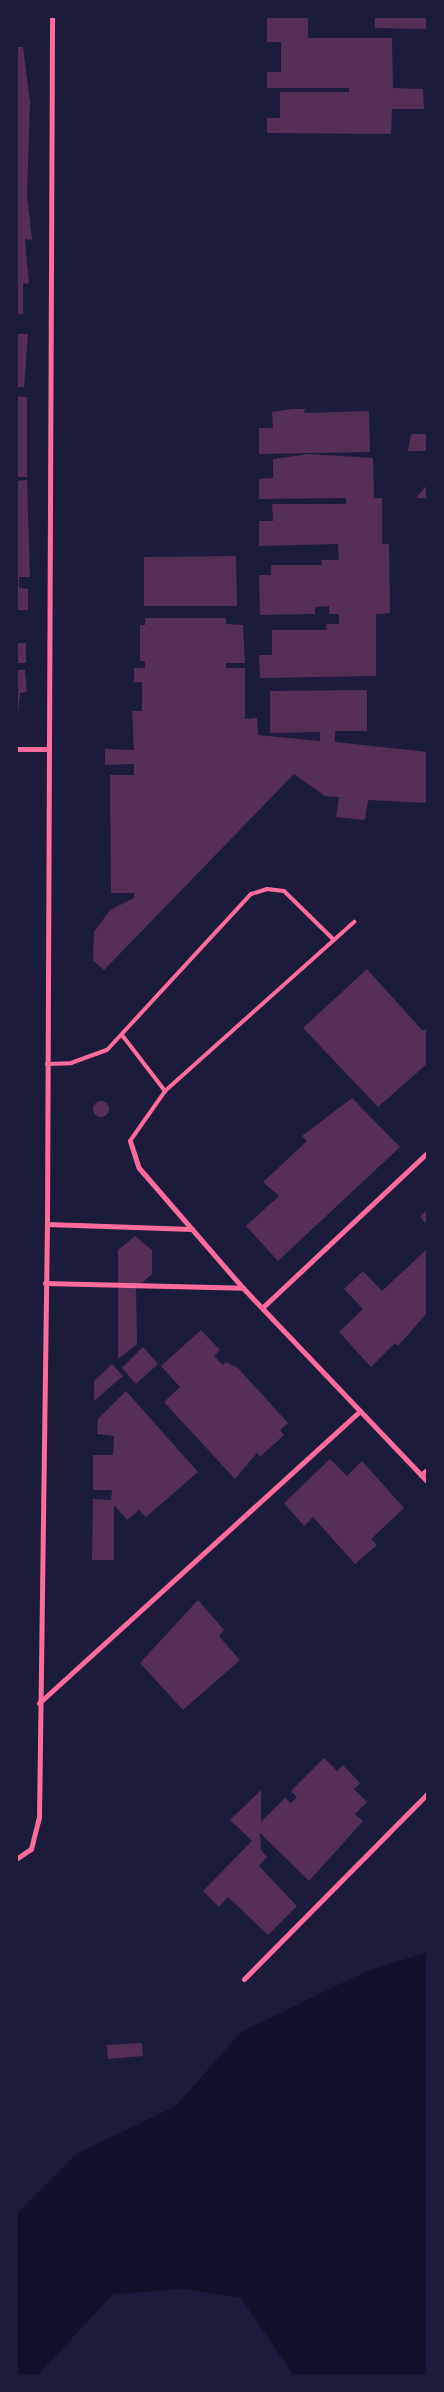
<!DOCTYPE html>
<style>
body{margin:0}
#map{position:relative;width:444px;height:2392px;overflow:hidden;background:#1b1b3a;font-family:Manrope,sans-serif}
div>[style]{position:absolute}
.water>*{inset:0;background:#12122b}
.building>*{inset:0;background:#542f53}
.round{border-radius:50%}
.service>*{height:4px;margin:-2px;padding:0 2px;transform-origin:2px;border-radius:2px;background:#ff6b9d}
.minor>*{height:5px;margin:-2.5px;padding:0 2.5px;transform-origin:2.5px;border-radius:2.5px;background:#ff6b9d}
span{translate:-50% -50%;white-space:nowrap;text-align:center;line-height:1.15;-webkit-text-stroke:4px #1b1b3a;paint-order:stroke}
.frame{position:absolute;inset:0;border:18px solid #1b1b3a;pointer-events:none}
</style>
<div id="map">
<div class="water">
<i style="clip-path:polygon(428px 1952px,428px 2376px,294px 2376px,241px 2298px,184px 2289px,113px 2294px,37px 2376px,16px 2376px,16px 2214px,76px 2154px,176px 2106px,241px 2032px,365px 1972px)"></i>
</div>
<div class="building">
<i style="clip-path:polygon(267px 16px,308px 16px,308px 38px,392px 38px,393px 88px,423px 89px,424px 109px,392px 109px,391px 134px,267px 133px,267px 118px,280px 118px,280px 92px,349px 92px,349px 88px,267px 88px,267px 72px,281px 72px,281px 42px,267px 42px)"></i>
<i style="clip-path:polygon(375px 16px,428px 16px,428px 29px,375px 28px)"></i>
<i style="clip-path:polygon(16px 47px,23px 47px,30px 103px,27px 195px,32px 240px,25px 239px,29px 284px,23px 283px,23px 314px,16px 314px)"></i>
<i style="clip-path:polygon(16px 334px,28px 334px,24px 387px,16px 387px)"></i>
<i style="clip-path:polygon(16px 396px,27px 397px,27px 477px,16px 477px)"></i>
<i style="clip-path:polygon(292px 409px,305px 409px,304px 413px,369px 411px,370px 452px,259px 454px,259px 428px,273px 428px,272px 412px)"></i>
<i style="clip-path:polygon(411px 434px,428px 434px,428px 451px,408px 451px)"></i>
<i style="clip-path:polygon(308px 454px,373px 458px,374px 498px,382px 498px,382px 544px,389px 544px,390px 613px,376px 614px,376px 676px,260px 678px,259px 655px,272px 655px,272px 630px,327px 630px,326px 624px,339px 624px,339px 614px,329px 614px,329px 606px,315px 607px,315px 614px,260px 615px,259px 575px,271px 575px,271px 565px,322px 565px,321px 560px,339px 560px,338px 544px,259px 546px,259px 521px,273px 521px,272px 504px,346px 504px,346px 498px,259px 499px,259px 479px,273px 478px,273px 459px)"></i>
<i style="clip-path:polygon(27px 480px,30px 577px,19px 577px,19px 588px,28px 589px,28px 610px,16px 610px,16px 481px)"></i>
<i style="clip-path:polygon(428px 484px,428px 498px,416px 498px)"></i>
<i style="clip-path:polygon(236px 556px,237px 606px,144px 606px,144px 557px)"></i>
<i style="clip-path:polygon(145px 618px,226px 618px,226px 624px,243px 625px,245px 663px,226px 663px,226px 668px,245px 668px,245px 719px,257px 718px,258px 735px,320px 741px,320px 732px,270px 733px,270px 691px,367px 690px,367px 731px,335px 731px,335px 742px,428px 752px,428px 803px,368px 800px,365px 820px,336px 817px,339px 797px,325px 796px,294px 774px,104px 970px,93px 960px,94px 932px,110px 910px,134px 898px,134px 893px,111px 893px,110px 775px,134px 775px,134px 764px,105px 765px,105px 749px,134px 750px,132px 711px,142px 711px,142px 682px,134px 682px,134px 668px,145px 668px,145px 661px,140px 661px,140px 625px,145px 625px)"></i>
<i style="clip-path:polygon(16px 643px,26px 643px,26px 663px,16px 663px)"></i>
<i style="clip-path:polygon(16px 670px,25px 670px,27px 692px,20px 693px,18px 714px)"></i>
<i style="clip-path:polygon(367px 969px,422px 1030px,428px 1030px,428px 1063px,378px 1107px,303px 1028px)"></i>
<i style="clip-path:polygon(352px 1098px,400px 1147px,278px 1261px,246px 1226px,279px 1196px,263px 1182px,307px 1141px,302px 1136px)"></i>
<i class="round" style="left:93px;top:1101px;width:16px;height:16px"></i>
<i style="clip-path:polygon(428px 1209px,428px 1226px,420px 1217px)"></i>
<i style="clip-path:polygon(135px 1236px,152px 1250px,152px 1274px,136px 1289px,137px 1344px,118px 1359px,118px 1250px)"></i>
<i style="clip-path:polygon(428px 1248px,428px 1312px,398px 1346px,395px 1343px,371px 1367px,339px 1332px,363px 1309px,344px 1289px,363px 1271px,382px 1291px)"></i>
<i style="clip-path:polygon(201px 1330px,220px 1350px,214px 1356px,223px 1365px,226px 1362px,238px 1368px,288px 1423px,280px 1430px,284px 1435px,260px 1457px,257px 1453px,235px 1479px,164px 1402px,180px 1387px,161px 1366px)"></i>
<i style="clip-path:polygon(143px 1347px,158px 1364px,136px 1384px,122px 1368px)"></i>
<i style="clip-path:polygon(112px 1364px,123px 1376px,94px 1401px,94px 1381px)"></i>
<i style="clip-path:polygon(126px 1391px,198px 1472px,146px 1517px,139px 1510px,127px 1520px,114px 1505px,114px 1560px,92px 1560px,93px 1499px,111px 1500px,112px 1490px,93px 1490px,93px 1455px,113px 1455px,114px 1436px,97px 1434px,98px 1419px)"></i>
<i style="clip-path:polygon(330px 1459px,347px 1476px,362px 1461px,404px 1508px,371px 1539px,377px 1545px,355px 1564px,313px 1517px,304px 1526px,284px 1503px)"></i>
<i style="clip-path:polygon(198px 1600px,224px 1630px,219px 1636px,240px 1660px,183px 1710px,140px 1663px)"></i>
<i style="clip-path:polygon(324px 1758px,337px 1771px,343px 1765px,360px 1783px,354px 1789px,367px 1802px,355px 1814px,363px 1821px,309px 1881px,260px 1833px,261px 1850px,267px 1857px,259px 1866px,297px 1906px,268px 1935px,228px 1897px,219px 1907px,203px 1891px,252px 1841px,230px 1820px,261px 1790px,261px 1822px,285px 1798px,291px 1803px,297px 1797px,291px 1791px)"></i>
<i style="clip-path:polygon(142px 2043px,143px 2056px,108px 2059px,107px 2045px)"></i>
</div>
<div class="service">
<i style="left:122px;top:1035px;width:71px;rotate:52.5deg"></i>
<i style="left:47px;top:1064px;width:24px;rotate:-2deg"></i>
<i style="left:71px;top:1063px;width:38px;rotate:-20deg"></i>
<i style="left:107px;top:1050px;width:212px;rotate:-47.3deg"></i>
<i style="left:251px;top:894px;width:17px;rotate:-17deg"></i>
<i style="left:267px;top:889px;width:17px;rotate:7deg"></i>
<i style="left:284px;top:891px;width:70px;rotate:44.4deg"></i>
<i style="left:130px;top:1141px;width:61px;rotate:-55deg"></i>
<i style="left:165px;top:1091px;width:254px;rotate:-41.8deg"></i>
</div>
<div class="minor">
<i style="left:16px;top:749px;width:33px"></i>
<i style="left:130px;top:1141px;width:28px;rotate:72deg"></i>
<i style="left:139px;top:1168px;width:159px;rotate:49.1deg"></i>
<i style="left:243px;top:1288px;width:268px;rotate:46.4deg"></i>
<i style="left:47px;top:1224px;width:145px;rotate:2deg"></i>
<i style="left:45px;top:1283px;width:198px;rotate:1.4deg"></i>
<i style="left:263px;top:1307px;width:226px;rotate:-43.2deg"></i>
<i style="left:421px;top:1475px;width:9px;rotate:-41deg"></i>
<i style="left:39px;top:1703px;width:434px;rotate:-42.3deg"></i>
<i style="left:16px;top:1859px;width:18px;rotate:-34deg"></i>
<i style="left:31px;top:1849px;width:32px;rotate:-76deg"></i>
<i style="left:39px;top:1818px;width:594px;rotate:-89.23deg"></i>
<i style="left:47px;top:1224px;width:1208px;rotate:-89.76deg"></i>
<i style="left:244px;top:1979px;width:262px;rotate:-45.3deg"></i>
</div>
<div class="frame"></div>
</div>
